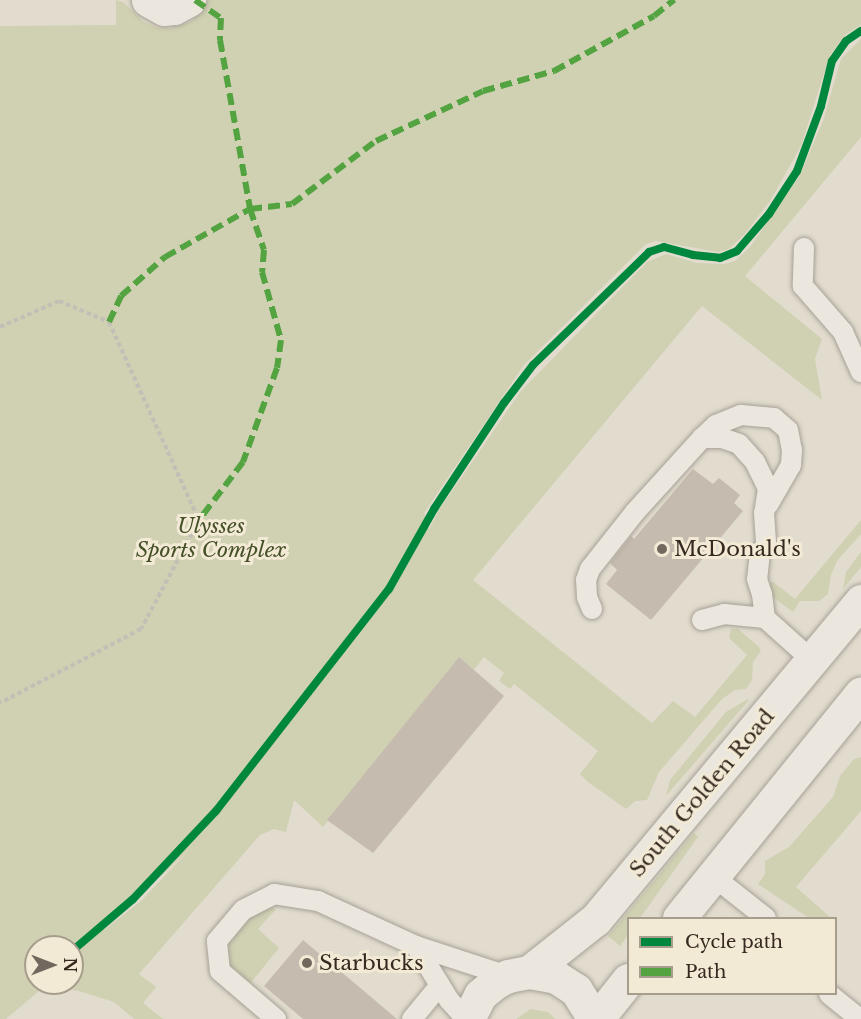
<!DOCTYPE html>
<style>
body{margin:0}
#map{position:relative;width:861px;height:1019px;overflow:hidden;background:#e2dcce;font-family:"Libre Baskerville",serif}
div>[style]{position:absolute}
.green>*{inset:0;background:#d0d0b2}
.building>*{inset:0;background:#c5bbaf}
.path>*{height:4px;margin-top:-2px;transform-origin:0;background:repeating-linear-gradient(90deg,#c3beb6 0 4.5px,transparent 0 7.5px)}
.roads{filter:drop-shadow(0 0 2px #a7a197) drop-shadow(0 0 2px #a7a197)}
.lane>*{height:20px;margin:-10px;padding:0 10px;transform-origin:10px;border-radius:10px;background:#ebe7df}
.street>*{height:33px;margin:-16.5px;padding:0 16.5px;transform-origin:16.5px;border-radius:16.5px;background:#ebe7df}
.secondary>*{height:33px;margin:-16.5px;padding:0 16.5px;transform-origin:16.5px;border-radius:16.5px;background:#ebe7df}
.quiet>*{height:6px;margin-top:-3px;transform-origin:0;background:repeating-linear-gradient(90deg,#53a441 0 12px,transparent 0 18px)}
.cycleway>*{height:8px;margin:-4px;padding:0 4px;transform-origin:4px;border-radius:4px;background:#00873e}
.dots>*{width:16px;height:16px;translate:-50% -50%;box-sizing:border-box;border:3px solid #f2ead5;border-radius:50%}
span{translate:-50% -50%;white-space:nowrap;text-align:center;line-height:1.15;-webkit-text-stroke:6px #f2ead5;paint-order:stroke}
.park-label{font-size:21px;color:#465028;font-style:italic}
.poi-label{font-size:21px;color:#362a20}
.left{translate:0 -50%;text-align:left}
.street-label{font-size:21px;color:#362a20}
.legend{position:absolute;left:627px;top:917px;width:210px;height:78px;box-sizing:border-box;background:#f2ead5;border:2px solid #a79d8d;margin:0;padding:8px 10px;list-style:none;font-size:18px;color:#362a20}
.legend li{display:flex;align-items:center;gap:12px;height:30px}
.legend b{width:30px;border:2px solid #a79d8d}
.north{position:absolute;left:24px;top:935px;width:60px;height:60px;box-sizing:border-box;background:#f2ead5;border:2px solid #a79d8d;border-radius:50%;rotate:90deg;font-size:16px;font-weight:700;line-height:24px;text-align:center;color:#362a20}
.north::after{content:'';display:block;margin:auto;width:21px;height:27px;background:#72685d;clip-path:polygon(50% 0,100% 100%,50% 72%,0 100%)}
</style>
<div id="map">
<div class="green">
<i style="clip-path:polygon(evenodd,116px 0,123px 2px,144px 22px,156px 27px,170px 28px,192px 21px,209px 0,861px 0,861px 25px,845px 35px,830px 55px,801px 146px,770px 201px,744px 235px,729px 249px,718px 252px,656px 241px,646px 244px,524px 365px,424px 513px,429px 529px,439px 510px,521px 391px,647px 262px,666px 254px,697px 263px,725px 264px,735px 261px,750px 247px,799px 177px,823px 121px,841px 59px,861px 39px,861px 137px,745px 276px,822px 339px,815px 359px,822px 400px,702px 306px,473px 580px,652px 723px,673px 701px,695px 717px,747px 655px,729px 638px,731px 629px,738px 629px,759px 647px,761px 651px,753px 662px,752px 680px,746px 689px,735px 690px,722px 699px,659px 772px,647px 800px,635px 801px,626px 809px,588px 782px,580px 774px,598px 751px,514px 684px,510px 689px,499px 681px,504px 673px,484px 657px,474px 670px,459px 657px,323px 827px,294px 800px,286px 832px,274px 829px,260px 835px,139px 974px,156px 987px,143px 1003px,163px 1019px,134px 1019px,114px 1002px,79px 991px,45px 986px,6px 1019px,0 1019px,0 26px,116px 25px,116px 0,190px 849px,141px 901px,104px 930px,104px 929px,190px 849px,116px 0,36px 947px,72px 947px,72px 983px,36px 983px,36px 947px)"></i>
<i style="clip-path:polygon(861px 520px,861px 534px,837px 561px,831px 575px,828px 594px,819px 601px,800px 601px,793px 612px,769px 594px,766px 590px,772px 581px,795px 599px)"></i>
<i style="clip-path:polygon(861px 552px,861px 567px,843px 589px,846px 572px)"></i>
<i style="clip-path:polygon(748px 699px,749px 700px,666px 796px,670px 780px,726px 712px)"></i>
<i style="clip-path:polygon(861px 757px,861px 811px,796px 887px,831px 918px,809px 918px,758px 884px,765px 874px,765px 861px,789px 847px,833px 797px,840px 776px,854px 759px)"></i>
<i style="clip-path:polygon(694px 833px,698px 837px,640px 918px,628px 918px,628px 935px,620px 946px,608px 936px)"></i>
<i style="clip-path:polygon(270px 906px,276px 909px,258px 929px,279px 948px,249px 985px,228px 967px,224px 960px,228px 940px,248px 915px)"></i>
<i style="clip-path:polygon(531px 1009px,548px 1012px,555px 1019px,516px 1019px)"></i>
</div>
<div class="building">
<i style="clip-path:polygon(693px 469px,713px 484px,719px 478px,740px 495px,734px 503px,743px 511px,651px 620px,606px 584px,617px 570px,610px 563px,631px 536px,634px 539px)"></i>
<i style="clip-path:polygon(459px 657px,504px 696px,373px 853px,327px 820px)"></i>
<i style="clip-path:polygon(303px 940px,358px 986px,397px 1019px,303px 1019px,264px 986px)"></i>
</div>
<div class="path">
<i style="left:0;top:327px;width:64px;rotate:-23.8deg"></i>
<i style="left:59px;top:301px;width:54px;rotate:22.8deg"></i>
<i style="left:109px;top:322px;width:217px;rotate:65.6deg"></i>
<i style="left:199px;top:520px;width:123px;rotate:118deg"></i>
<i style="left:141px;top:629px;width:159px;rotate:152.3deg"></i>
</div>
<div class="roads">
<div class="lane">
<i style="left:804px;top:248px;width:38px;rotate:92deg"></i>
<i style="left:803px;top:286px;width:61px;rotate:49deg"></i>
<i style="left:843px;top:332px;width:44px;rotate:65.8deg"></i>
<i style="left:702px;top:438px;width:19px;rotate:-43deg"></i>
<i style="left:716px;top:425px;width:27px;rotate:-22deg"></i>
<i style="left:741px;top:415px;width:33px;rotate:5deg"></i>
<i style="left:774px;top:418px;width:18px;rotate:41deg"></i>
<i style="left:788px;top:430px;width:20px;rotate:79deg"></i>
<i style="left:792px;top:450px;width:15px;rotate:94deg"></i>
<i style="left:791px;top:465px;width:46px;rotate:119.9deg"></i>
<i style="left:760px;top:552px;width:27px;rotate:96deg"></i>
<i style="left:757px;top:579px;width:16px;rotate:72deg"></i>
<i style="left:762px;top:594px;width:24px;rotate:83deg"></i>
<i style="left:592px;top:609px;width:13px;rotate:-113deg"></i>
<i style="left:587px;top:597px;width:17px;rotate:-93deg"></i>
<i style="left:586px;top:580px;width:12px;rotate:-70deg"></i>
<i style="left:590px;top:569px;width:73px;rotate:-51.7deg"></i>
<i style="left:635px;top:512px;width:100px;rotate:-47.8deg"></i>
<i style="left:702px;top:438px;width:20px"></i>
<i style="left:722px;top:438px;width:18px;rotate:19deg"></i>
<i style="left:739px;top:444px;width:24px;rotate:48deg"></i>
<i style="left:755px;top:462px;width:30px;rotate:64deg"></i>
<i style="left:768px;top:489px;width:24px;rotate:99deg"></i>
<i style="left:764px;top:513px;width:31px;rotate:86deg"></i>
<i style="left:702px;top:620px;width:23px;rotate:-15deg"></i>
<i style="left:724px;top:614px;width:41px;rotate:5.6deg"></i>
<i style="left:765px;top:618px;width:64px;rotate:41.9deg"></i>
<i style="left:714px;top:877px;width:66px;rotate:38.3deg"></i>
<i style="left:416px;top:946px;width:63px;rotate:58.6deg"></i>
<i style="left:449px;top:1000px;width:25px;rotate:48deg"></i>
<i style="left:829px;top:994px;width:40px;rotate:39deg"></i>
<i style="left:276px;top:1019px;width:74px;rotate:-139.4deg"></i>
<i style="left:220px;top:971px;width:30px;rotate:-96deg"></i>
<i style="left:217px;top:941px;width:40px;rotate:-50deg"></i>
<i style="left:243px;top:910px;width:35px;rotate:-27deg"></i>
<i style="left:274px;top:894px;width:45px;rotate:9deg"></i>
<i style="left:318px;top:901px;width:108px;rotate:24.7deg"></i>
<i style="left:416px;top:946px;width:97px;rotate:18.1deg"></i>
<i style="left:412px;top:1019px;width:44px;rotate:-50.5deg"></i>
</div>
<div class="street">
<i style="left:148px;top:0;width:18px;rotate:29deg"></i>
<i style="left:164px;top:9px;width:10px;rotate:-6deg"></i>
<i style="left:174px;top:8px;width:17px;rotate:-28deg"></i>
</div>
<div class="secondary">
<i style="left:679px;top:918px;width:289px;rotate:-51deg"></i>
<i style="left:529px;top:972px;width:85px;rotate:-38.3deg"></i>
<i style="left:596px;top:919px;width:414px;rotate:-50.2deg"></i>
<i style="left:468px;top:1019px;width:27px;rotate:-63deg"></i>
<i style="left:480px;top:995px;width:21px;rotate:-39deg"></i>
<i style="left:496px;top:982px;width:13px;rotate:-27deg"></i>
<i style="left:508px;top:976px;width:21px;rotate:-11deg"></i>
<i style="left:529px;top:972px;width:27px;rotate:10deg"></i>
<i style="left:556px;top:977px;width:24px;rotate:33deg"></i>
<i style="left:576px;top:990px;width:34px;rotate:58deg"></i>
<i style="left:597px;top:1019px;width:50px;rotate:-51.5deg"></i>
</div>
</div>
<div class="quiet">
<i style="left:195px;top:0;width:32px;rotate:35deg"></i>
<i style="left:221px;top:18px;width:22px;rotate:93deg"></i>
<i style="left:220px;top:40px;width:172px;rotate:79.9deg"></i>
<i style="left:250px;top:209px;width:43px;rotate:71.1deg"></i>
<i style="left:264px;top:250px;width:22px;rotate:95deg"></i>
<i style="left:262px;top:272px;width:71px;rotate:74.4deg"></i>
<i style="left:281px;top:340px;width:28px;rotate:98deg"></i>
<i style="left:277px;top:368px;width:100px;rotate:109.9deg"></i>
<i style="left:243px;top:462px;width:73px;rotate:127.2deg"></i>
<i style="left:109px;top:322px;width:29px;rotate:-65deg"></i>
<i style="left:121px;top:296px;width:59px;rotate:-41.6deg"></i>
<i style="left:165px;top:257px;width:98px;rotate:-29.5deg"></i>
<i style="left:250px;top:209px;width:42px;rotate:-6.8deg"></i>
<i style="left:292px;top:204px;width:105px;rotate:-36.9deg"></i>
<i style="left:376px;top:141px;width:118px;rotate:-25deg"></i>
<i style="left:483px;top:91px;width:74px;rotate:-15.7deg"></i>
<i style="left:554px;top:71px;width:114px;rotate:-28.8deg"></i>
<i style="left:654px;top:16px;width:26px;rotate:-39deg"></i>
</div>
<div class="cycleway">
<i style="left:72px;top:951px;width:80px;rotate:-40.4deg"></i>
<i style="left:133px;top:899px;width:121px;rotate:-46.7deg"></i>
<i style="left:216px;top:811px;width:281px;rotate:-52.1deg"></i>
<i style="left:389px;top:589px;width:92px;rotate:-60.6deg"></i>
<i style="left:434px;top:509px;width:127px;rotate:-56.6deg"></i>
<i style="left:504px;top:403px;width:48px;rotate:-52.7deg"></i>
<i style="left:533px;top:365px;width:162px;rotate:-44.2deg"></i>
<i style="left:649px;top:252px;width:16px;rotate:-18deg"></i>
<i style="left:664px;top:247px;width:30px;rotate:15deg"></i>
<i style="left:693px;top:255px;width:27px;rotate:6deg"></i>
<i style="left:720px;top:258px;width:18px;rotate:-22deg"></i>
<i style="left:737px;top:251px;width:49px;rotate:-49.1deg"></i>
<i style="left:769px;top:214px;width:51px;rotate:-56.9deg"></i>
<i style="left:797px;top:171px;width:69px;rotate:-69.7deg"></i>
<i style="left:821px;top:106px;width:46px;rotate:-76.3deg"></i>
<i style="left:832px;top:61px;width:24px;rotate:-55deg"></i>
<i style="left:846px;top:41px;width:18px;rotate:-34deg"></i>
</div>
<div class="dots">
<i style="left:662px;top:549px;background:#72685d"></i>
<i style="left:307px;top:963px;background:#72685d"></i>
</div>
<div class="park-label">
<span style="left:211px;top:538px">Ulysses<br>Sports Complex</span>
</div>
<div class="poi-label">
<span class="left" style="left:674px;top:549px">McDonald's</span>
<span class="left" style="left:319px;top:963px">Starbucks</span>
</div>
<div class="street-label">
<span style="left:702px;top:793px;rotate:-50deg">South Golden Road</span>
</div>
<ul class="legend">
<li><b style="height:8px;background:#00873e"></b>Cycle path</li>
<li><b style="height:8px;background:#53a441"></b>Path</li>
</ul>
<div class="north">N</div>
</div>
